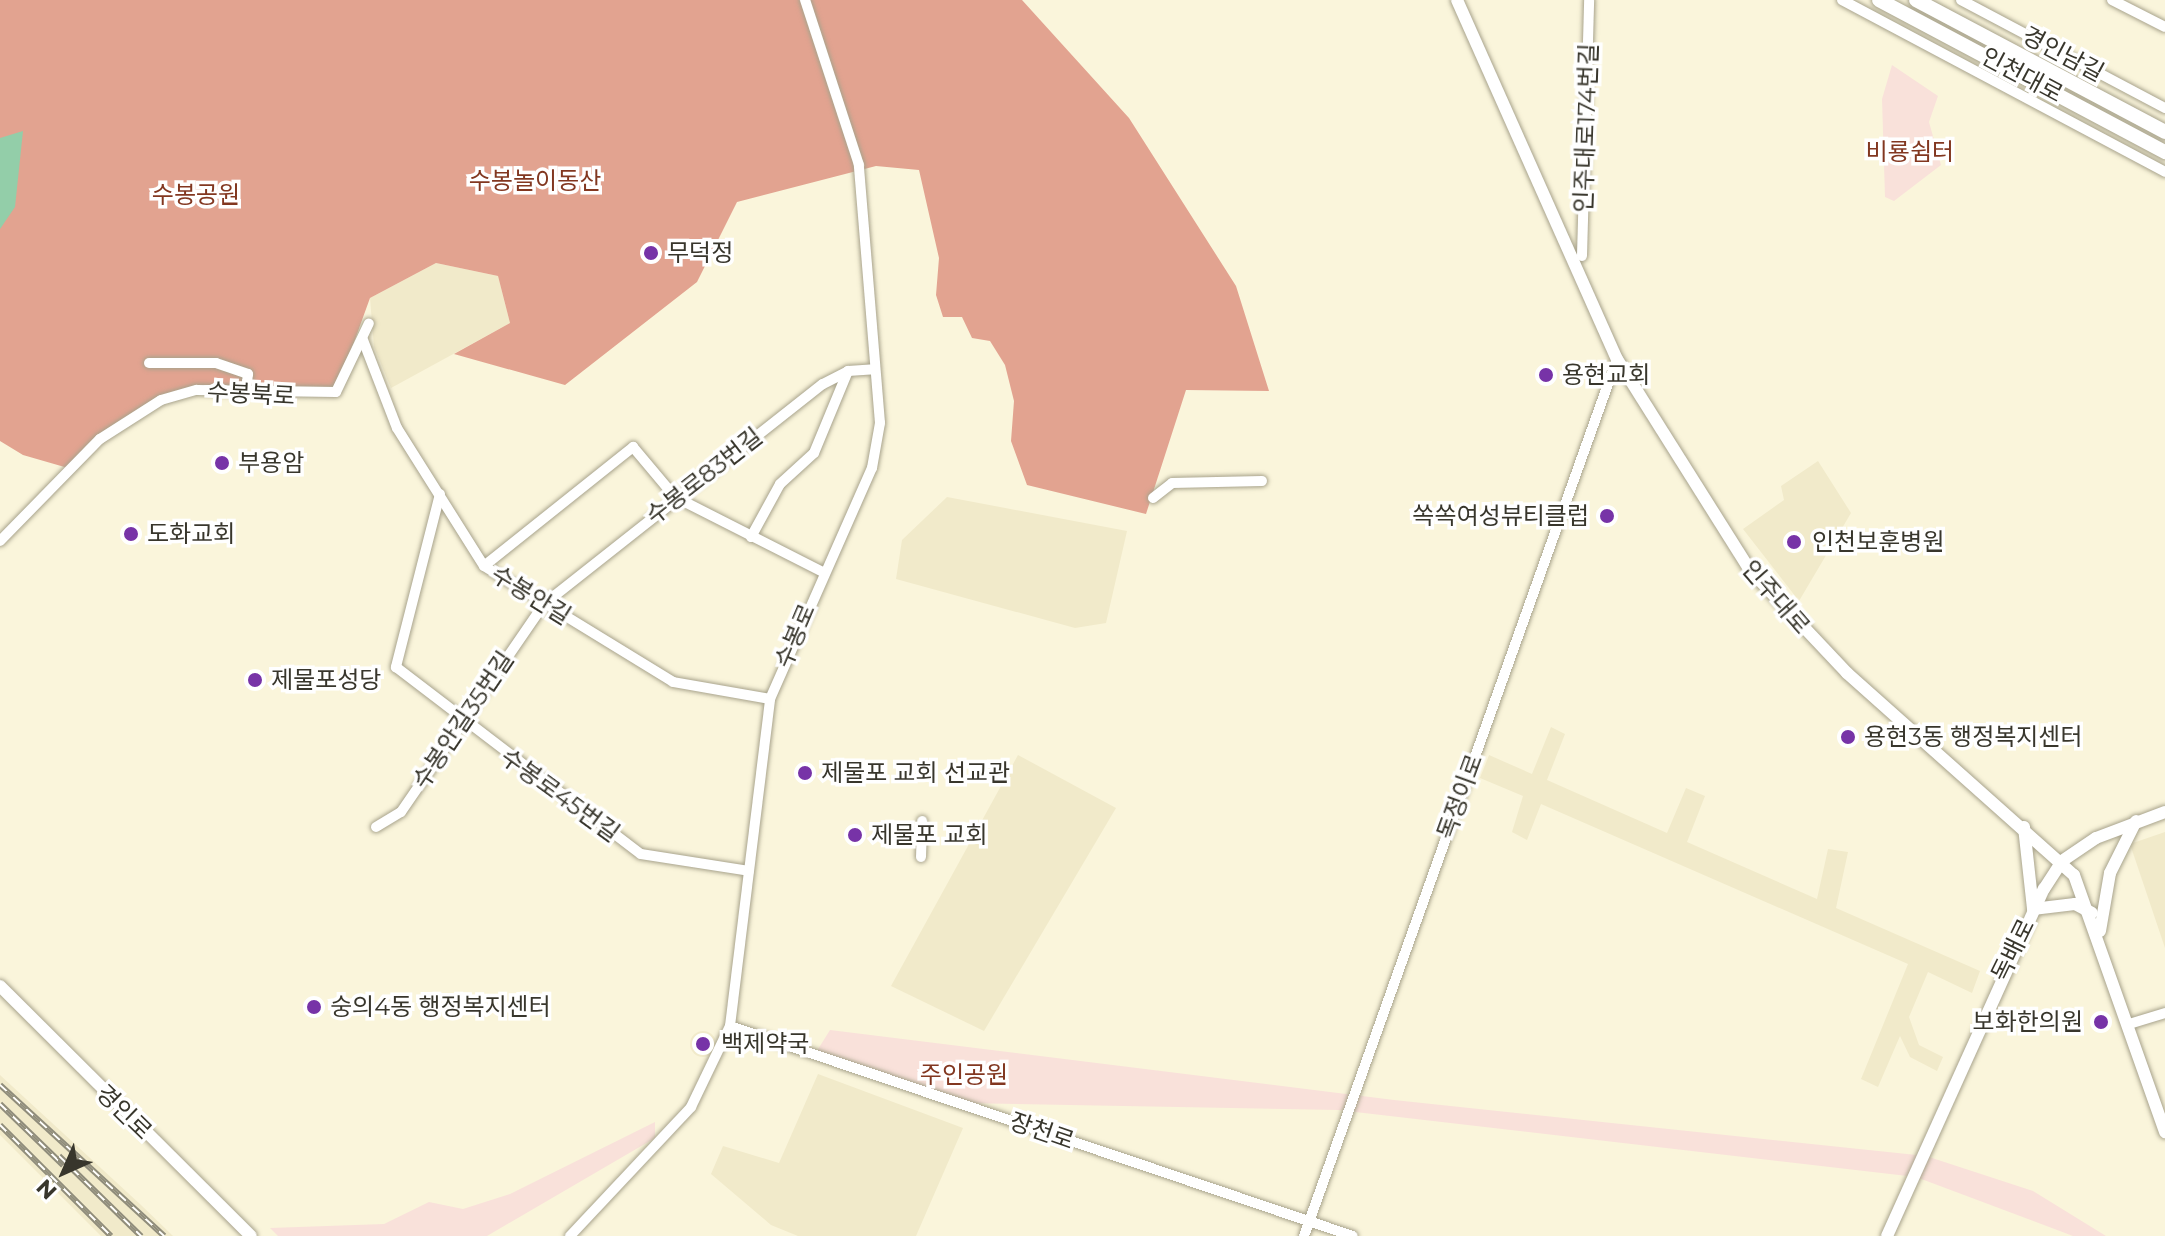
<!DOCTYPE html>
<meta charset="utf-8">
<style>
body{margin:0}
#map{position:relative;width:2165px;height:1236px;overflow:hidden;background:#faf5db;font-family:Montserrat,"Noto Sans KR",sans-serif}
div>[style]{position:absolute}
.built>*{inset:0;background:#f1eaca}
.round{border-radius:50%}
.green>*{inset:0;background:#f9e1da}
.forest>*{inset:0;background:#e2a390}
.water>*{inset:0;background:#93cea9}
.roads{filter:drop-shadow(0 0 2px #a8a38c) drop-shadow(0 0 2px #a8a38c)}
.minor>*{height:10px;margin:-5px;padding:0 5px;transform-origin:5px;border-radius:5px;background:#fff}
.major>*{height:12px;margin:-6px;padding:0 6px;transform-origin:6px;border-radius:6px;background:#fff}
.highway>*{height:14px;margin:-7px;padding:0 7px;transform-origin:7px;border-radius:7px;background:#fff}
.rail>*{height:6px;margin-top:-3px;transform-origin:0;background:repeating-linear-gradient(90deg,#fff 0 9px,#8f8c7b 0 18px);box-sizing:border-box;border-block:2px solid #8f8c7b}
.dots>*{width:22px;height:22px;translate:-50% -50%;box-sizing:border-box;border:4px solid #fff;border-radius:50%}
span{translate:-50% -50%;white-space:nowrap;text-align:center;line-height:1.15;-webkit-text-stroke:7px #fff;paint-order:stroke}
.street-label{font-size:24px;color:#38362c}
.park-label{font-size:24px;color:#823720}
.poi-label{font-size:24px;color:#38362c}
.left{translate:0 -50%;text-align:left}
.right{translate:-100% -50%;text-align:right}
.north{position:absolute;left:24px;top:1132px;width:80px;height:80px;-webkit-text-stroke:6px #fff;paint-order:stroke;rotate:225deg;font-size:22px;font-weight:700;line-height:32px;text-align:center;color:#38362c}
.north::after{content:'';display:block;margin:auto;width:28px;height:36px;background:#38362c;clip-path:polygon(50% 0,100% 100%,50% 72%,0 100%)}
</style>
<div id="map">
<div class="built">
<i style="clip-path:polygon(436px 263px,498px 276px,510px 323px,391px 388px,374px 347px,370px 298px)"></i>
<i style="clip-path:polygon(1818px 461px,1851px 513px,1799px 601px,1743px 529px,1784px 500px,1781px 486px)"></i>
<i style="clip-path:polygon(947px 497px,1127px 531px,1106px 623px,1075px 628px,896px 579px,902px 540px)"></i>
<i style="clip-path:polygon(1551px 727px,1565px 734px,1547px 780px,1667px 833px,1686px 788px,1705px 796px,1687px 842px,1817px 899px,1828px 849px,1848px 852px,1836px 908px,1980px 971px,1972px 993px,1928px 972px,1909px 1017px,1919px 1045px,1943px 1057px,1937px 1071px,1910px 1057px,1900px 1036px,1878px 1087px,1861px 1079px,1908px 964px,1541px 804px,1527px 840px,1512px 832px,1523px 796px,1480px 778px,1489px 755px,1532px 774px)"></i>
<i style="clip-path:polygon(1018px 755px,1116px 808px,984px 1031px,891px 986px)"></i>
<i style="clip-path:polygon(2165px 832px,2165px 948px,2130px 844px)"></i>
<i class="round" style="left:690px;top:1031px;width:26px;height:26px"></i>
<i style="clip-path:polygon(818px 1074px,963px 1128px,916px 1236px,798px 1236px,771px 1225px,711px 1174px,723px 1146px,779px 1163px)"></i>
<i style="clip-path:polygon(0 1075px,141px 1205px,173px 1236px,101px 1236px,0 1135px)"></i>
</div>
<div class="green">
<i style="clip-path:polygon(1892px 65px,1938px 96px,1929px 122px,1941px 165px,1894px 201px,1885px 197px,1882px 99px)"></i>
<i style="clip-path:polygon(830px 1030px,1394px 1100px,1926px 1156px,2033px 1191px,2106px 1236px,2073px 1236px,1916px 1177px,1338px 1110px,960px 1103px,815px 1054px)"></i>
<i style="clip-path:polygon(655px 1122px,655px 1138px,487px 1236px,278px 1236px,270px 1228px,384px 1224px,429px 1202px,463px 1209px,510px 1194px)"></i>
</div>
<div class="forest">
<i style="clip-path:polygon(0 0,1022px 0,1129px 118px,1236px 286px,1269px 391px,1186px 390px,1146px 514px,1027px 485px,1011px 441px,1014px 401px,1005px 365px,990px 341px,972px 338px,962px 317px,943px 317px,936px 295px,939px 258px,919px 170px,876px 166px,737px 202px,697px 282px,565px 385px,454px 354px,510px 323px,498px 276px,436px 263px,370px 298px,336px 392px,197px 390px,161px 400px,68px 468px,23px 455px,0 441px)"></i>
</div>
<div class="water">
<i style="clip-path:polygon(23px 131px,15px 207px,0 229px,0 138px)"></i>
</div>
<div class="roads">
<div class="minor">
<i style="left:1842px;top:0;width:366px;rotate:28deg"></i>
<i style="left:1961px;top:0;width:231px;rotate:27.9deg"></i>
<i style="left:2112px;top:0;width:59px;rotate:27deg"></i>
<i style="left:1582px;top:256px;width:256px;rotate:-88.4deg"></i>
<i style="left:363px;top:340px;width:94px;rotate:68.9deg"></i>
<i style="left:397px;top:428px;width:163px;rotate:57.8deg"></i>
<i style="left:484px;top:566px;width:222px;rotate:31.5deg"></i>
<i style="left:673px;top:682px;width:98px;rotate:9.9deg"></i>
<i style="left:149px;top:363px;width:67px"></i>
<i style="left:216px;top:363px;width:34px;rotate:19deg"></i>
<i style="left:248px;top:374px;width:17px;rotate:97deg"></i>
<i style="left:440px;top:494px;width:179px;rotate:104.3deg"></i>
<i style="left:396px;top:667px;width:308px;rotate:37.4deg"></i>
<i style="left:641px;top:854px;width:109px;rotate:8.9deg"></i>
<i style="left:1153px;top:498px;width:24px;rotate:-38deg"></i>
<i style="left:1172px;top:483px;width:90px;rotate:-1.3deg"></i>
<i style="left:751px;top:537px;width:60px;rotate:-61.3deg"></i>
<i style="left:780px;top:484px;width:46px;rotate:-42.4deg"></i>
<i style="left:814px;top:453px;width:89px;rotate:-67.5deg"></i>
<i style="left:0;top:541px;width:143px;rotate:-45.6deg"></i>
<i style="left:100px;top:439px;width:72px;rotate:-32.6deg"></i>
<i style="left:161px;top:400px;width:37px;rotate:-16deg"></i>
<i style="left:197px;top:390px;width:139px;rotate:0.8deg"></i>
<i style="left:336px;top:392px;width:76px;rotate:-64.4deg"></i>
<i style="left:484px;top:566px;width:191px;rotate:-38.6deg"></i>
<i style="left:633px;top:447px;width:65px;rotate:50deg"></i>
<i style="left:675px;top:497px;width:166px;rotate:26.9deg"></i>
<i style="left:376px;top:827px;width:29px;rotate:-31deg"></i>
<i style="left:401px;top:812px;width:252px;rotate:-55.5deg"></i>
<i style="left:544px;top:604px;width:355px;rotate:-38.3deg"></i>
<i style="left:823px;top:384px;width:28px;rotate:-27deg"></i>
<i style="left:848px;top:371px;width:26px;rotate:-4deg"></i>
<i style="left:921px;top:857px;width:36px;rotate:-88deg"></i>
<i style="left:2129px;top:1024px;width:38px;rotate:-17deg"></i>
<i style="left:730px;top:1026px;width:657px;rotate:18.63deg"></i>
<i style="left:570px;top:1236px;width:177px;rotate:-46.8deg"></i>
<i style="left:691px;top:1107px;width:90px;rotate:-64.3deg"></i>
<i style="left:730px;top:1026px;width:329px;rotate:-83deg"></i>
<i style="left:770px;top:699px;width:253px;rotate:-66.2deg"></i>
<i style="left:872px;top:468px;width:46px;rotate:-79.9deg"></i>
<i style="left:880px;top:423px;width:259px;rotate:-94.7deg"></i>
<i style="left:859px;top:165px;width:174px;rotate:-108.1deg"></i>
<i style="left:1304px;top:1236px;width:931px;rotate:-70.36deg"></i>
</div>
<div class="major">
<i style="left:1457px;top:0;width:393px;rotate:66deg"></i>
<i style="left:1617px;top:359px;width:248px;rotate:57.8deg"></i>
<i style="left:1749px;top:569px;width:143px;rotate:46.7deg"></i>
<i style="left:1847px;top:673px;width:304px;rotate:41.7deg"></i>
<i style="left:2074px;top:875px;width:273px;rotate:70.5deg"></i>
<i style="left:2024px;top:827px;width:82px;rotate:83.7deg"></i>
<i style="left:2033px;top:909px;width:42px;rotate:-6.8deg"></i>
<i style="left:2075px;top:904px;width:19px;rotate:28deg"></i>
<i style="left:2100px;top:931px;width:59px;rotate:-80.2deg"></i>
<i style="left:2110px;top:873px;width:58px;rotate:-63.4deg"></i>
<i style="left:0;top:986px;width:354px;rotate:44.9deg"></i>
<i style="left:1887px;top:1236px;width:381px;rotate:-65.7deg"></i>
<i style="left:2044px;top:889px;width:33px;rotate:-57deg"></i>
<i style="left:2062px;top:861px;width:41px;rotate:-34.1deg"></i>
<i style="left:2096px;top:838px;width:74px;rotate:-20.6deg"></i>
</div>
<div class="highway">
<i style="left:1879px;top:0;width:324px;rotate:28deg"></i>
<i style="left:1916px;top:0;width:282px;rotate:27.9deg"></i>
</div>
</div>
<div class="rail">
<i style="left:0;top:1085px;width:223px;rotate:42.6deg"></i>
<i style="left:0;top:1104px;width:88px;rotate:44.1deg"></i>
<i style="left:0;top:1125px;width:157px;rotate:45deg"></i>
<i style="left:59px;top:1156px;width:115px;rotate:44.3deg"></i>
</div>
<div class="dots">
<i style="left:651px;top:253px;background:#7733a7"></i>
<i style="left:1546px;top:375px;background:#7733a7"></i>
<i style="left:222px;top:463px;background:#7733a7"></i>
<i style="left:1607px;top:516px;background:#7733a7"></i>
<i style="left:131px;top:534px;background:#7733a7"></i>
<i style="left:1794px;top:542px;background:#7733a7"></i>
<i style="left:255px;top:680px;background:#7733a7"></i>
<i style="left:1848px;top:737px;background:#7733a7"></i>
<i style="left:805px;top:773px;background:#7733a7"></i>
<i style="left:855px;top:835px;background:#7733a7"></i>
<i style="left:314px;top:1007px;background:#7733a7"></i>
<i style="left:2101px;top:1022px;background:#7733a7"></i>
<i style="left:703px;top:1044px;background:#7733a7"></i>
</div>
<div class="street-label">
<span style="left:2063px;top:54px;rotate:28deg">경인남길</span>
<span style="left:2022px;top:75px;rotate:28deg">인천대로</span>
<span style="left:1586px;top:128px;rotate:-88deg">인주대로174번길</span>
<span style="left:251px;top:394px;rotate:3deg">수봉북로</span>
<span style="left:704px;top:476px;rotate:-38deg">수봉로83번길</span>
<span style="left:531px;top:595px;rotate:32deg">수봉안길</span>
<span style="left:1776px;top:597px;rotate:49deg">인주대로</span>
<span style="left:795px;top:636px;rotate:-67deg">수봉로</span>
<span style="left:463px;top:720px;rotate:-56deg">수봉안길35번길</span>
<span style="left:560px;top:795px;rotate:36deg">수봉로45번길</span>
<span style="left:1460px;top:797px;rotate:-70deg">독정이로</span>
<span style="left:2013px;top:950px;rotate:-64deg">독배로</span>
<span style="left:124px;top:1112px;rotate:44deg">경인로</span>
<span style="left:1042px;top:1131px;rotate:19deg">장천로</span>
</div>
<div class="park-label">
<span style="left:1910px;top:152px">비룡쉼터</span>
<span style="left:535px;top:181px">수봉놀이동산</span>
<span style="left:196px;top:195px">수봉공원</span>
<span style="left:964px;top:1075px">주인공원</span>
</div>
<div class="poi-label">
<span class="left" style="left:667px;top:253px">무덕정</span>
<span class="left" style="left:1562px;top:375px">용현교회</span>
<span class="left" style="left:238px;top:463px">부용암</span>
<span class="right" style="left:1589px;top:516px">쏙쏙여성뷰티클럽</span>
<span class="left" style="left:147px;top:534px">도화교회</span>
<span class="left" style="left:1812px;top:542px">인천보훈병원</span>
<span class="left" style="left:271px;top:680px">제물포성당</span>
<span class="left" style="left:1864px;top:737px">용현3동 행정복지센터</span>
<span class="left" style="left:821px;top:773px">제물포 교회 선교관</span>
<span class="left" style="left:871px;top:835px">제물포 교회</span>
<span class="left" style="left:330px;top:1007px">숭의4동 행정복지센터</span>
<span class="right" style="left:2083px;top:1022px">보화한의원</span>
<span class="left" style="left:721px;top:1044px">백제약국</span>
</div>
<div class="north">N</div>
</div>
